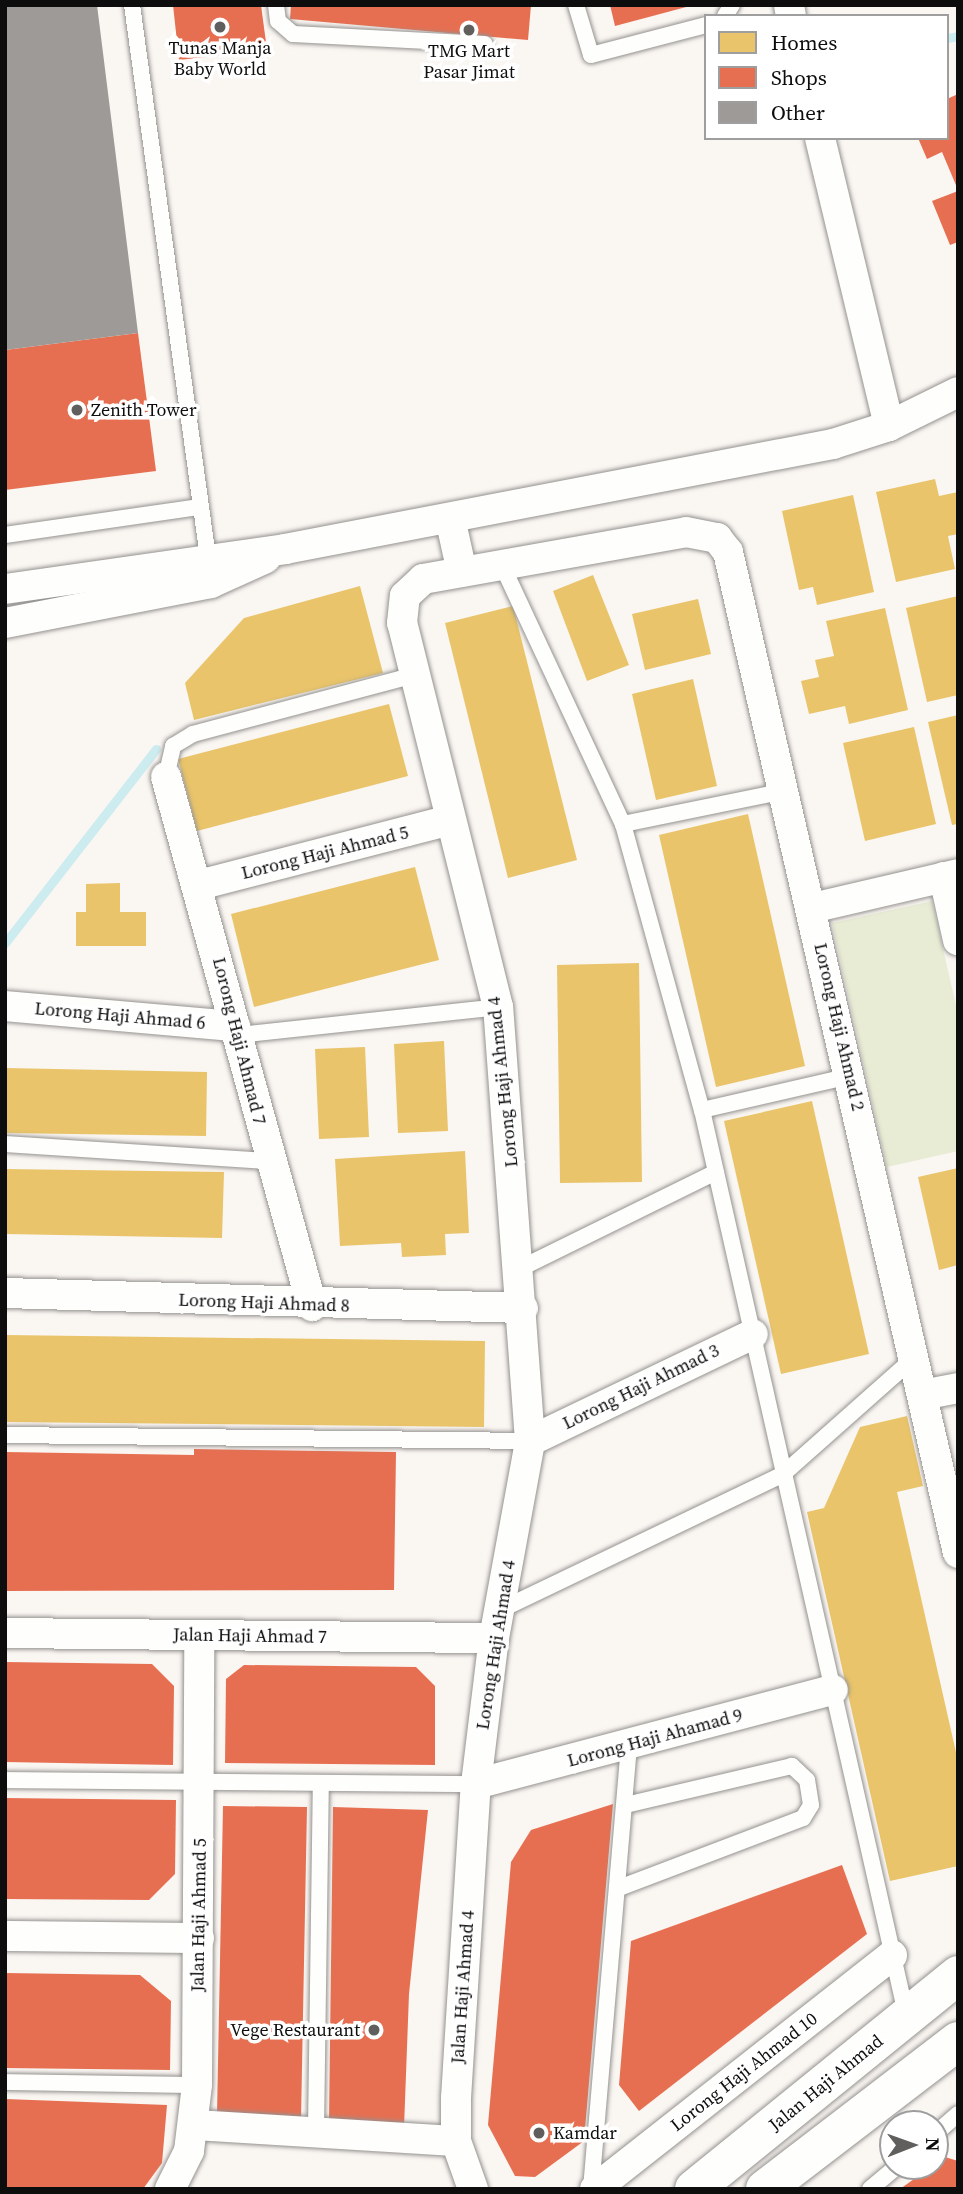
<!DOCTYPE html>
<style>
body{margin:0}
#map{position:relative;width:963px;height:2194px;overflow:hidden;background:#faf6f2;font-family:"Source Serif 4",serif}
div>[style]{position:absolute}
.green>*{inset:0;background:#e8ecd4}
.homes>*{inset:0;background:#e9c46a}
.shops>*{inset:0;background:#e76f51}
.stream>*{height:9px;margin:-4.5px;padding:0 4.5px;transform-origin:4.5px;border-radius:4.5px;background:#ccecf0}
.building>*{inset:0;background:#9d9a97}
.roads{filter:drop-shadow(0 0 2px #949290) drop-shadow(0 0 2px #949290)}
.service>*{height:16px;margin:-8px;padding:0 8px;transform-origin:8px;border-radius:8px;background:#fefefd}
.minor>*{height:30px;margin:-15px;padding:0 15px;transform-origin:15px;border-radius:15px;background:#fefefd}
.tertiary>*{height:38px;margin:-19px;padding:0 19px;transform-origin:19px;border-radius:19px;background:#fefefd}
.dots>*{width:19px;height:19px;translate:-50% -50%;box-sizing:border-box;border:4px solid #fff;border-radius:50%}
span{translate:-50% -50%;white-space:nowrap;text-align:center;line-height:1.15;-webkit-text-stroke:7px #fff;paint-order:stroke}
.poi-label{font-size:18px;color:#0d0d0d}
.left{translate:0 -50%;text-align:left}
.right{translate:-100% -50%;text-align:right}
.street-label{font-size:18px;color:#0d0d0d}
.frame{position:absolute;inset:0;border:7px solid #0d0d0d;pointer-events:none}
.legend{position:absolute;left:704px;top:14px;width:245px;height:126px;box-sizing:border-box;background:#fff;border:2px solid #9e9e9e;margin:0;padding:9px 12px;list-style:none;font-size:21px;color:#0d0d0d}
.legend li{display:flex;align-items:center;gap:14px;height:35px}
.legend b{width:35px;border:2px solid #9e9e9e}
.north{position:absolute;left:879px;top:2110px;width:70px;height:70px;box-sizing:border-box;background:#fff;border:2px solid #9e9e9e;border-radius:50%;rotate:89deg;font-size:19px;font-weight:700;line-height:28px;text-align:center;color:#0d0d0d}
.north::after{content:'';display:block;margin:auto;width:24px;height:32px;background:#605f5d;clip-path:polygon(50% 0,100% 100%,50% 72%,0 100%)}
</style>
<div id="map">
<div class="green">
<i style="clip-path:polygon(932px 901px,958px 1014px,958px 1151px,887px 1167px,832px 923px)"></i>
</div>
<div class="homes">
<i style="clip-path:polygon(935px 479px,939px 496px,958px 492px,958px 534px,948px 536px,955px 569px,896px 582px,876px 492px)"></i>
<i style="clip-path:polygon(853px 495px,874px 592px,817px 605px,813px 587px,799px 590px,782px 511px)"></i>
<i style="clip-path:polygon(593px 575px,629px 665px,587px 681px,553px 591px)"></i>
<i style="clip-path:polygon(360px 586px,383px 673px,194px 720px,185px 683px,244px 618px)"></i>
<i style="clip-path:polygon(958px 596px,958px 695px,927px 702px,906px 608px)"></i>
<i style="clip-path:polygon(698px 599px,711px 654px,645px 670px,632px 614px)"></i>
<i style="clip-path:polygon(513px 606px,577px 860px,508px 878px,445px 623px)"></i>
<i style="clip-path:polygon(885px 608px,908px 710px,849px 724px,845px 706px,809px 714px,801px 681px,819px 677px,815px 660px,834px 656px,826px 621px)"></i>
<i style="clip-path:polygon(693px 679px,717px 786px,656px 800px,632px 694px)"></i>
<i style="clip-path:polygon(389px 704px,408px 776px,197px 831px,178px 759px)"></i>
<i style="clip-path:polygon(958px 715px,958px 824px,952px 825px,928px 722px)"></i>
<i style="clip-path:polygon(914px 727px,936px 824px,865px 841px,843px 743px)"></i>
<i style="clip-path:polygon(748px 814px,805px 1066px,716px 1087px,659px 835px)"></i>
<i style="clip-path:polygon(415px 867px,439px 960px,254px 1007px,231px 914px)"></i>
<i style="clip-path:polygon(120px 883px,120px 912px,146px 912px,146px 946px,76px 946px,76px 912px,86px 912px,86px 884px)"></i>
<i style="clip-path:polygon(639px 963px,642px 1182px,560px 1183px,557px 965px)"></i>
<i style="clip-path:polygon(444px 1041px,448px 1131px,398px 1133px,394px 1044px)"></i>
<i style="clip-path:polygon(365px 1047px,369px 1137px,319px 1139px,315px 1049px)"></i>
<i style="clip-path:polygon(5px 1068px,207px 1072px,206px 1136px,5px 1133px)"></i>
<i style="clip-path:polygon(812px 1101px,869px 1354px,781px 1374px,724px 1121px)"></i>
<i style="clip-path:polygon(465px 1151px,469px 1233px,445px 1234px,446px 1255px,402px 1257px,401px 1243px,340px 1246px,335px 1159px)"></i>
<i style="clip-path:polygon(958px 1168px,958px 1265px,939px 1270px,918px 1177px)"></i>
<i style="clip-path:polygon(5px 1169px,224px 1172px,222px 1238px,5px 1234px)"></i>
<i style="clip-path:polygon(5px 1335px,485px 1341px,484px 1427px,5px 1422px)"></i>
<i style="clip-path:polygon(907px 1416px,923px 1486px,897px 1492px,958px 1761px,958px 1866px,890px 1881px,807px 1512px,824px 1508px,860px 1427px)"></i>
</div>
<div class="shops">
<i style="clip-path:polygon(173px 5px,261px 5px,267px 50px,179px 60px)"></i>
<i style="clip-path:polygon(291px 5px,531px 5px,528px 40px,290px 19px)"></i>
<i style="clip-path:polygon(610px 5px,690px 5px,690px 6px,615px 26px)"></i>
<i style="clip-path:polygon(958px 94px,958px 190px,942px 152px,927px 159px,918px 138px,947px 138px,947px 99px)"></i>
<i style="clip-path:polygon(958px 191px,958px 242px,950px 245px,932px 201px)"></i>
<i style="clip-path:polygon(138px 333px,156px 471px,5px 490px,5px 350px)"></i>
<i style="clip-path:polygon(194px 1449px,396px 1452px,394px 1590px,5px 1591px,5px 1452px,194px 1455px)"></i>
<i style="clip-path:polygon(5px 1662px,152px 1664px,174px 1686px,173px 1765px,5px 1762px)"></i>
<i style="clip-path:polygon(244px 1665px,416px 1667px,435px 1686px,435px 1765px,225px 1763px,226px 1679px)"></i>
<i style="clip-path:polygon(5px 1798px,176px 1800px,175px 1874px,149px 1900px,5px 1899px)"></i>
<i style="clip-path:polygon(613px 1804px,584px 2141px,535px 2177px,515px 2176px,488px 2125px,511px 1862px,531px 1830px)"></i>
<i style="clip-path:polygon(223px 1806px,307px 1807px,301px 2119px,217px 2114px)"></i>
<i style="clip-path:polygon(333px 1807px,428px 1810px,409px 1994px,404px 2128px,329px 2122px)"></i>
<i style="clip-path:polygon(842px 1865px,867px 1934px,639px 2111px,619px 2085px,631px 1941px)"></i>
<i style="clip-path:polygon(5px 1973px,140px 1975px,171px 2001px,170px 2070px,5px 2068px)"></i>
<i style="clip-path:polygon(5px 2099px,167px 2105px,162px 2163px,143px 2189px,5px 2189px)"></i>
<i style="clip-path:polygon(945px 2157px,958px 2161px,958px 2189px,900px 2189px)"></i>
</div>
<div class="stream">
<i style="left:947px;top:38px;width:11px;rotate:-10deg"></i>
<i style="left:5px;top:943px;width:246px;rotate:-52.1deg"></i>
</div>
<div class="building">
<i style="clip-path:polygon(5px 5px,97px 5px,138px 333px,5px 350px)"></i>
</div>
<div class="roads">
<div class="service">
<i style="left:132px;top:5px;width:565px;rotate:82.17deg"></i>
<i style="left:276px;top:5px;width:16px;rotate:83deg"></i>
<i style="left:278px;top:21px;width:20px;rotate:41deg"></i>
<i style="left:293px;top:34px;width:192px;rotate:3deg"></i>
<i style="left:576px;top:5px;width:52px;rotate:73.3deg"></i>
<i style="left:591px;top:55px;width:119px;rotate:-14.6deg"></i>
<i style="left:725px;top:16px;width:13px;rotate:-58deg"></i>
<i style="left:5px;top:535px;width:197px;rotate:-8.2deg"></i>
<i style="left:502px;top:565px;width:286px;rotate:65deg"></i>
<i style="left:623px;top:824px;width:297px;rotate:74.6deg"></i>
<i style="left:702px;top:1110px;width:927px;rotate:77.28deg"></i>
<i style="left:166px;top:777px;width:32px;rotate:-77deg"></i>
<i style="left:173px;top:746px;width:23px;rotate:-31deg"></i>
<i style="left:193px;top:734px;width:230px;rotate:-14.9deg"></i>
<i style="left:623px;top:824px;width:165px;rotate:-11.5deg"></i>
<i style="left:238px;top:1035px;width:262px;rotate:-6.1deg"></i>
<i style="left:702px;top:1110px;width:152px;rotate:-12.9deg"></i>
<i style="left:5px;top:1144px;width:266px;rotate:3.7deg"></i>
<i style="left:521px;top:1268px;width:217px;rotate:-26.2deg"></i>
<i style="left:5px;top:1435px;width:525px;rotate:0.65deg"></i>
<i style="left:500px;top:1610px;width:313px;rotate:-25.6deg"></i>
<i style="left:782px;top:1475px;width:176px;rotate:-41.6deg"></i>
<i style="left:5px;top:1780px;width:471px;rotate:0.5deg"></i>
<i style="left:619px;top:1888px;width:197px;rotate:-20.8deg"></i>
<i style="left:803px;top:1818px;width:15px;rotate:-58deg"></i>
<i style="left:811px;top:1805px;width:25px;rotate:-99deg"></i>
<i style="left:807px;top:1780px;width:21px;rotate:-137deg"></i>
<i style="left:792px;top:1766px;width:171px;rotate:166.8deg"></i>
<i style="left:5px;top:2082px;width:192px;rotate:0.9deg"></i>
<i style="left:316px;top:2130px;width:346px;rotate:-89.2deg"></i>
<i style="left:935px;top:2134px;width:30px;rotate:-41deg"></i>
<i style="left:591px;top:2189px;width:445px;rotate:-85.1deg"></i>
<i style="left:870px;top:2189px;width:35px;rotate:-40deg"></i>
</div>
<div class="minor">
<i style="left:789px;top:5px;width:11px;rotate:80deg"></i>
<i style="left:820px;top:138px;width:296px;rotate:76.5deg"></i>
<i style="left:450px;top:518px;width:55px;rotate:77.5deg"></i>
<i style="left:5px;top:589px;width:283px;rotate:-8.1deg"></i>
<i style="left:285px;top:549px;width:558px;rotate:-10.85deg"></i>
<i style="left:833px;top:444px;width:59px;rotate:-17.8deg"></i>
<i style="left:889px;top:426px;width:77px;rotate:-26.2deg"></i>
<i style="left:5px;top:623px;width:210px;rotate:-11deg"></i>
<i style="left:211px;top:583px;width:60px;rotate:-24.4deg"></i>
<i style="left:166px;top:777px;width:549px;rotate:74.57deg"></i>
<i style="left:944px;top:877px;width:65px;rotate:77.5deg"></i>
<i style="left:199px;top:885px;width:260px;rotate:-14.5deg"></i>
<i style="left:812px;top:908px;width:150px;rotate:-13.1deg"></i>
<i style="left:5px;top:1006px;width:231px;rotate:5deg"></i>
<i style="left:5px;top:1293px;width:518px;rotate:1.66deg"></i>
<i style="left:922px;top:1395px;width:37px;rotate:-11deg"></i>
<i style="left:530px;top:1441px;width:247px;rotate:-25.6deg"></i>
<i style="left:5px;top:1633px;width:489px;rotate:0.6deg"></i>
<i style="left:476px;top:1784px;width:369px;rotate:-14.8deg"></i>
<i style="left:5px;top:1936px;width:194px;rotate:0.6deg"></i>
<i style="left:194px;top:2125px;width:262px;rotate:3.5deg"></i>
<i style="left:170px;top:2189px;width:42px;rotate:-63.4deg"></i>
<i style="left:189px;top:2151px;width:66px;rotate:-83.1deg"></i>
<i style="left:197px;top:2085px;width:450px;rotate:-89.7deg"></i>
<i style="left:473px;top:2189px;width:51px;rotate:-109.5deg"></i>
<i style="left:456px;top:2141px;width:43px;rotate:-90deg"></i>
<i style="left:456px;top:2098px;width:315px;rotate:-86.4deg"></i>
<i style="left:476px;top:1784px;width:147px;rotate:-83deg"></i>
<i style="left:494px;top:1638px;width:200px;rotate:-79.6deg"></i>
<i style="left:530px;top:1441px;width:435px;rotate:-94.2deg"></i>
<i style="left:498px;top:1007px;width:396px;rotate:-104deg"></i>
<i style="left:402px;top:623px;width:27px;rotate:-84deg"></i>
<i style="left:405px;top:596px;width:25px;rotate:-43deg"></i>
<i style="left:423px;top:579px;width:267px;rotate:-10.1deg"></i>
<i style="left:686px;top:532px;width:32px;rotate:11deg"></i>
<i style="left:717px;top:538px;width:18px;rotate:52deg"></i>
<i style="left:728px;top:552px;width:1027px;rotate:77.06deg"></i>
<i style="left:595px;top:2189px;width:378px;rotate:-38.2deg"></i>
</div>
<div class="tertiary">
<i style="left:694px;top:2189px;width:340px;rotate:-39deg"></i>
<i style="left:765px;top:2189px;width:243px;rotate:-37.5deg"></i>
</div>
</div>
<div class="dots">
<i style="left:220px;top:27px;background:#605f5d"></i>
<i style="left:469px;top:30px;background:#605f5d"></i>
<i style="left:77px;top:410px;background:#605f5d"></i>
<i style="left:374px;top:2030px;background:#605f5d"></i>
<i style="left:539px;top:2133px;background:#605f5d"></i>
</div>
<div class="poi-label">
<span style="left:220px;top:59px">Tunas Manja<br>Baby World</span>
<span style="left:469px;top:62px">TMG Mart<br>Pasar Jimat</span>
<span class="left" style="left:91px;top:410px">Zenith Tower</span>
<span class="right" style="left:360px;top:2030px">Vege Restaurant</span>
<span class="left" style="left:553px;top:2133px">Kamdar</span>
</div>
<div class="street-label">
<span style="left:325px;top:853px;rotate:-14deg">Lorong Haji Ahmad 5</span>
<span style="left:120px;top:1016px;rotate:5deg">Lorong Haji Ahmad 6</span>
<span style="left:839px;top:1027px;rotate:77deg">Lorong Haji Ahmad 2</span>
<span style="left:239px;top:1041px;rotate:76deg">Lorong Haji Ahmad 7</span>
<span style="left:503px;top:1082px;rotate:-96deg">Lorong Haji Ahmad 4</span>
<span style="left:264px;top:1303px;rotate:2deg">Lorong Haji Ahmad 8</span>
<span style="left:641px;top:1387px;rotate:-26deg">Lorong Haji Ahmad 3</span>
<span style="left:250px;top:1636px;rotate:1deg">Jalan Haji Ahmad 7</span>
<span style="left:496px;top:1645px;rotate:-81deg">Lorong Haji Ahmad 4</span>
<span style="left:655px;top:1738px;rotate:-15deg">Lorong Haji Ahamad 9</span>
<span style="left:199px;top:1915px;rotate:-89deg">Jalan Haji Ahmad 5</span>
<span style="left:463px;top:1987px;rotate:-86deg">Jalan Haji Ahmad 4</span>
<span style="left:744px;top:2072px;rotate:-38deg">Lorong Haji Ahmad 10</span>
<span style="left:826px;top:2083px;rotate:-39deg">Jalan Haji Ahmad</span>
</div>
<div class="frame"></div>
<ul class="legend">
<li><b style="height:19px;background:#e9c46a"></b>Homes</li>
<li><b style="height:19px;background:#e76f51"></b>Shops</li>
<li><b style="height:19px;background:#9d9a97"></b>Other</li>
</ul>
<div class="north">N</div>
</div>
